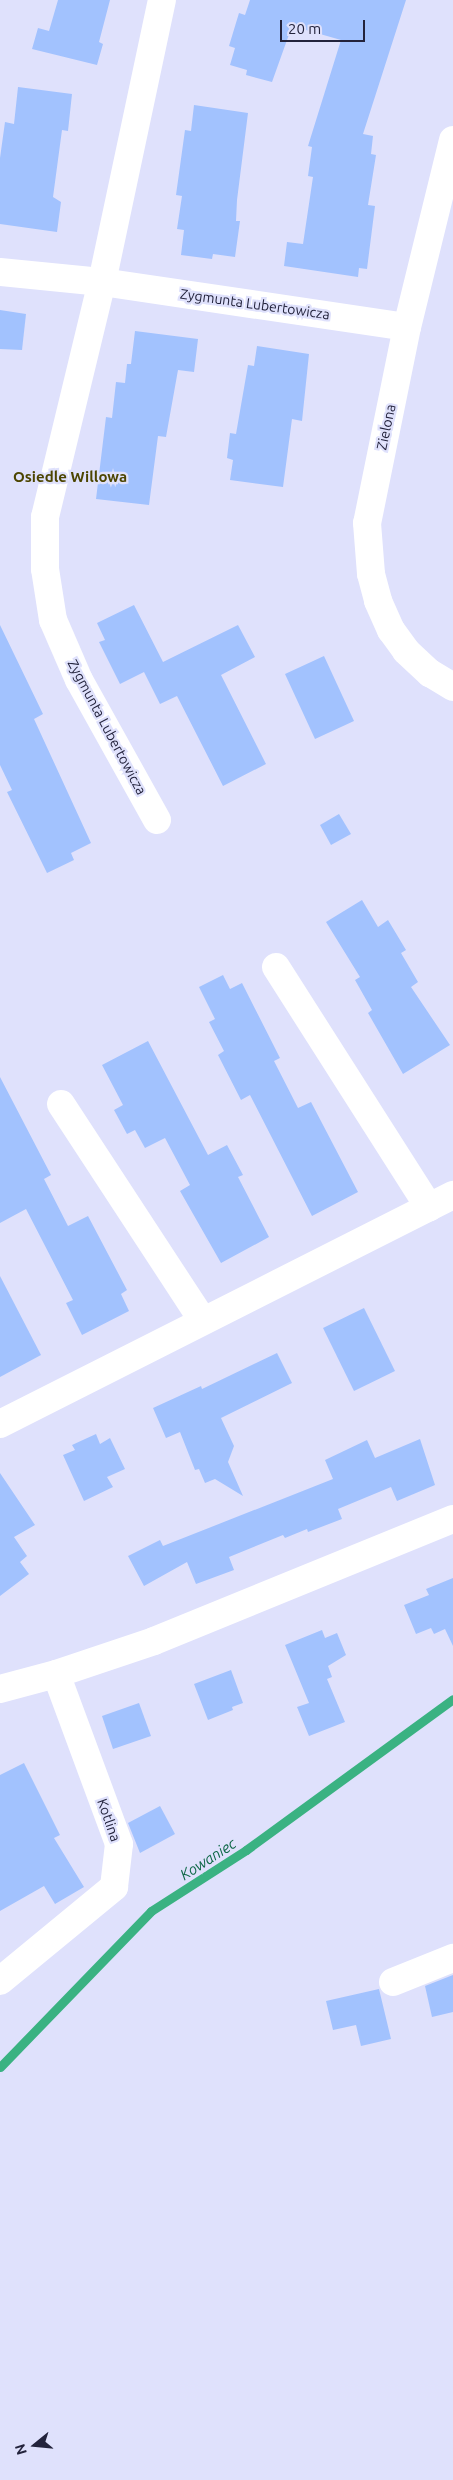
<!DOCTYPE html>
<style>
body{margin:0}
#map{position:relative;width:453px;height:2480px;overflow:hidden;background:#dfe1fc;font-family:Ubuntu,sans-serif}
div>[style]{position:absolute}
.stream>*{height:9px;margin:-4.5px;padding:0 4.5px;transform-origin:4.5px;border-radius:4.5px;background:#3ab282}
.building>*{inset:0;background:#a2c2fe}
.minor>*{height:28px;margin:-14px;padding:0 14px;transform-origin:14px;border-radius:14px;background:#fff}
span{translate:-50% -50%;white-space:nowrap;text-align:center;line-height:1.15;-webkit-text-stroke:4.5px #dfe1fc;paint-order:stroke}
.street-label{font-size:14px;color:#23233c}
.neighbourhood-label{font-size:15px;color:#4c4501;font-weight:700}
.water-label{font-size:15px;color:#0e6847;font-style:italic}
.north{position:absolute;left:10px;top:2420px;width:50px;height:50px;-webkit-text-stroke:4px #dfe1fc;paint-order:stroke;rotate:253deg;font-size:14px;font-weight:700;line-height:20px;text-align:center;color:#23233c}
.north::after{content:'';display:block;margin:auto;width:18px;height:22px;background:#23233c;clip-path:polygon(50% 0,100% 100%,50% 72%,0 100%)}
.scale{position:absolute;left:280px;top:20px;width:85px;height:22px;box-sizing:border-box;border:2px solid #23233c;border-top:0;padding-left:6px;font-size:15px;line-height:18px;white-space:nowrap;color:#23233c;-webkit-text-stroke:4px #dfe1fc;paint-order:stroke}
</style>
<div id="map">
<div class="stream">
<i style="left:0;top:2067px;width:217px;rotate:-45.9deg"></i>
<i style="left:151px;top:1911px;width:113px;rotate:-32.7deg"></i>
<i style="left:246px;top:1850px;width:256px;rotate:-36.1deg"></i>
</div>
<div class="building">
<i style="clip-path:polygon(58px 0,110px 0,99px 42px,103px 44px,97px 65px,32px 49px,38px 28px,49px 31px)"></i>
<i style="clip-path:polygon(250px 0,406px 0,363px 134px,373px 136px,371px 154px,376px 155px,368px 205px,375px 206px,367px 269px,359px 268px,358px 277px,284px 266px,287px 242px,303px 244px,313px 177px,308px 176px,312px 147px,308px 146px,341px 40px,292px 26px,272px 82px,246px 75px,247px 70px,230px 65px,235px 48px,229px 46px,239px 13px,245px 15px)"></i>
<i style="clip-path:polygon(18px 87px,72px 94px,68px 131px,62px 130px,53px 197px,61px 202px,57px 232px,0 224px,0 158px,5px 122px,14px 124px)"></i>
<i style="clip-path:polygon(194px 105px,248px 113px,237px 200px,236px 221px,240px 221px,235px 257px,213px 254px,212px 259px,181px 255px,184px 230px,177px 229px,182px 196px,176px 195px,185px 130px,191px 131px)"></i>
<i style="clip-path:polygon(0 310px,26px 314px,22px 350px,0 349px)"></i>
<i style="clip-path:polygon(135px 331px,198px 339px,194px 372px,178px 370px,166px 437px,158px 436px,149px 505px,96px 499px,106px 417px,112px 418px,116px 382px,125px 383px,127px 364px,131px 364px)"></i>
<i style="clip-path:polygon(257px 346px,309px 354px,302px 421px,292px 419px,283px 487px,230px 480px,233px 460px,227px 458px,230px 433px,236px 434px,248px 365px,254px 366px)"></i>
<i style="clip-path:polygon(134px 605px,163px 662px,238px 625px,255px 657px,221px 675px,266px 764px,223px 786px,177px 696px,160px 704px,144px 672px,120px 684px,99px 642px,105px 640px,97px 623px)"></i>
<i style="clip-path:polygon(0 625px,43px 714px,34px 719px,91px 843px,71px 853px,74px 860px,47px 873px,7px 792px,12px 790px,0 765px)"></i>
<i style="clip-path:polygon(324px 656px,354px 721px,315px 739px,285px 674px)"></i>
<i style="clip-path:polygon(339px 814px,351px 834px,331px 845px,320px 825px)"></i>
<i style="clip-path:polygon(362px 900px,378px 927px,388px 920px,406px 950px,401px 953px,418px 982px,411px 987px,450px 1045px,403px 1074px,368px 1013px,372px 1010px,355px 980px,360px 977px,326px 922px)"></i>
<i style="clip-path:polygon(223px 975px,230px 989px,242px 983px,280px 1058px,274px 1061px,298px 1108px,311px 1102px,358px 1192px,312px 1216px,250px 1095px,241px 1100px,218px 1055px,224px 1051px,209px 1022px,215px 1019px,199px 987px)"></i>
<i style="clip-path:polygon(148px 1041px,208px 1155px,227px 1145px,243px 1175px,238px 1177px,269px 1237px,221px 1263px,180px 1191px,190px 1185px,165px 1138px,145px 1148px,135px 1130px,127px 1134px,114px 1110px,123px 1105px,102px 1065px)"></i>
<i style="clip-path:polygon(0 1077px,51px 1175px,44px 1179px,68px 1226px,88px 1216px,127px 1290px,121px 1294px,129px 1311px,82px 1335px,66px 1303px,73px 1300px,26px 1209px,0 1223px)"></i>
<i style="clip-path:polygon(0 1276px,41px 1355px,0 1377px)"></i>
<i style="clip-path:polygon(364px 1308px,395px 1371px,354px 1391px,323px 1328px)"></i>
<i style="clip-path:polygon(277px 1353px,292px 1383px,221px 1418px,234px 1446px,228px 1462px,243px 1496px,215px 1479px,205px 1483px,199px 1469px,195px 1470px,180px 1432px,166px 1438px,153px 1408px,201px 1386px,202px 1389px)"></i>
<i style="clip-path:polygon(96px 1434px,100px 1444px,110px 1438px,125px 1469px,107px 1477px,113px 1487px,84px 1501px,63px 1455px,75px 1450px,72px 1445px)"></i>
<i style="clip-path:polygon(420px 1439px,435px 1485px,397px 1501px,391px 1487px,338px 1509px,342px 1519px,308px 1532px,307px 1529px,285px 1538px,283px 1535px,229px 1557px,234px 1570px,196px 1584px,187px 1562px,144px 1586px,128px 1556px,160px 1540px,163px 1546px,333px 1479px,325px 1460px,367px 1440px,375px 1458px)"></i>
<i style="clip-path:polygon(0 1473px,35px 1525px,14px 1537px,27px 1556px,20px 1562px,29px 1574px,0 1596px)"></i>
<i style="clip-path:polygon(453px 1578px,453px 1646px,445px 1629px,434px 1634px,431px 1628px,416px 1634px,404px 1605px,429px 1595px,426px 1589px)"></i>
<i style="clip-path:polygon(322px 1630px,325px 1638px,337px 1633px,346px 1655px,328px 1666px,332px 1677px,327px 1679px,345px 1722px,309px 1736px,297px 1707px,309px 1703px,285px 1645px)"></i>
<i style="clip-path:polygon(231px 1670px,243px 1703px,232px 1707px,233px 1710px,208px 1720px,194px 1684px)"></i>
<i style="clip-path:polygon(139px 1703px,151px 1736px,113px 1749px,102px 1716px)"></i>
<i style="clip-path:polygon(24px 1763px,60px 1835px,54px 1838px,84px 1887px,55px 1904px,44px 1886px,0 1911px,0 1775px)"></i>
<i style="clip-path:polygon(160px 1806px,175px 1834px,140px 1853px,128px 1823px)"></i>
<i style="clip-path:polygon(453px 1975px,453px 2012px,432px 2017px,425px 1986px)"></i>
<i style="clip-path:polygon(379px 1989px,391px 2039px,361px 2046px,356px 2025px,333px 2030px,326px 2001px)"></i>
</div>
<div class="minor">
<i style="left:453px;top:140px;width:193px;rotate:103.8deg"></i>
<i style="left:407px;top:327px;width:200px;rotate:101.5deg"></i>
<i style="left:367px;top:523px;width:51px;rotate:85.5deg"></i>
<i style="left:371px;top:574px;width:28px;rotate:75deg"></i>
<i style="left:378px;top:601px;width:32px;rotate:66deg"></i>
<i style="left:391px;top:630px;width:26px;rotate:54deg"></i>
<i style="left:406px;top:651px;width:33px;rotate:43deg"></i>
<i style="left:430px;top:673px;width:27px;rotate:31deg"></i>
<i style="left:0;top:272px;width:102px;rotate:5.6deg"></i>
<i style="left:102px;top:282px;width:308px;rotate:8.4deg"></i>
<i style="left:157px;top:820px;width:160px;rotate:-119.1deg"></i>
<i style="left:79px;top:680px;width:65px;rotate:-113.4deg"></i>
<i style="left:53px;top:620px;width:52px;rotate:-98.9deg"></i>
<i style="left:45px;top:569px;width:52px;rotate:-90deg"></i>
<i style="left:45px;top:517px;width:242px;rotate:-76.4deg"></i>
<i style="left:102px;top:282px;width:288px;rotate:-78deg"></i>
<i style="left:276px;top:967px;width:285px;rotate:57.5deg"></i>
<i style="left:61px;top:1104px;width:259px;rotate:56.8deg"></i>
<i style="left:0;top:1424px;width:508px;rotate:-26.82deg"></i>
<i style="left:0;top:1689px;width:58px;rotate:-15deg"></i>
<i style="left:56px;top:1674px;width:103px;rotate:-18.6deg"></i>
<i style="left:154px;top:1641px;width:323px;rotate:-22.2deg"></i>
<i style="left:0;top:1981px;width:148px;rotate:-39.5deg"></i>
<i style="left:114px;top:1887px;width:43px;rotate:-83.4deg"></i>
<i style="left:119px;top:1844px;width:181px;rotate:-110.3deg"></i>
<i style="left:393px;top:1982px;width:65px;rotate:-21.8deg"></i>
</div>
<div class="street-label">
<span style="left:255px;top:304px;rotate:8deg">Zygmunta Lubertowicza</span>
<span style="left:386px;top:427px;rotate:-78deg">Zielona</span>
<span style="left:107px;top:727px;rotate:62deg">Zygmunta Lubertowicza</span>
<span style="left:109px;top:1820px;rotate:71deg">Kotlina</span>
</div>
<div class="neighbourhood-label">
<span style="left:70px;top:477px">Osiedle Willowa</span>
</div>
<div class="water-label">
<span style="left:208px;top:1859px;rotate:-33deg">Kowaniec</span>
</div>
<div class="north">N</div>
<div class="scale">20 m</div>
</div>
